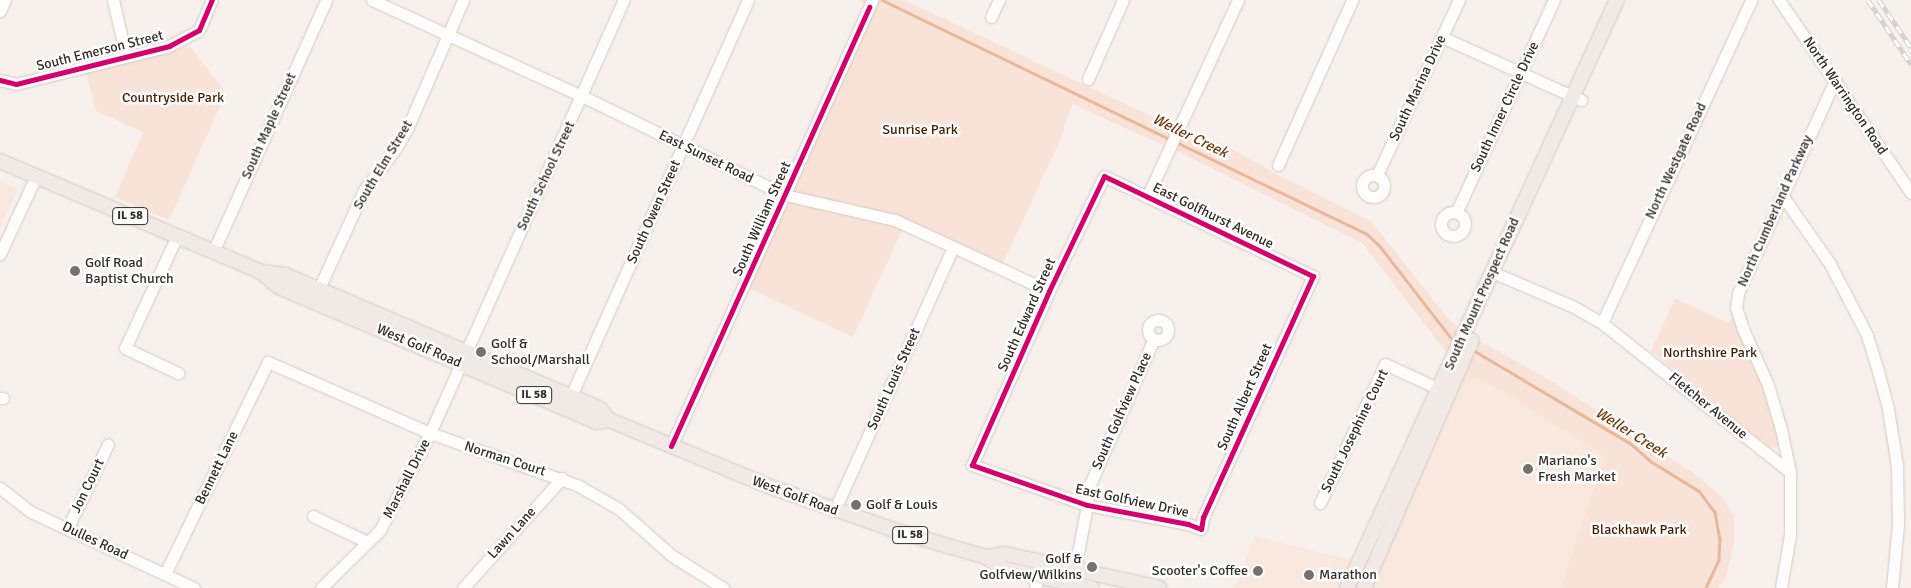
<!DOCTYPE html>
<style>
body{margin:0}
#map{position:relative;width:1911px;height:588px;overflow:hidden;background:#f8f0ec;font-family:Signika,sans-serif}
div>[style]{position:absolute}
.built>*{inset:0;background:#f9e8de}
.green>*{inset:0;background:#f9e3d8}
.stream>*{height:2.5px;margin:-1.25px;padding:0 1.25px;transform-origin:1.25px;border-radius:1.25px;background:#e9b79b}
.roads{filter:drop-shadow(0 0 1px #d1cac7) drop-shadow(0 0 1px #d1cac7)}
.minor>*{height:11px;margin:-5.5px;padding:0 5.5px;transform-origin:5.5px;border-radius:5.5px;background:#fefdfc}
.minor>.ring{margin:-5.5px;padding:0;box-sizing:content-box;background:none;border:11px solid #fefdfc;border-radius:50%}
.major>*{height:14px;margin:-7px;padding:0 7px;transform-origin:7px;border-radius:7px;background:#f0e9e6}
.rail>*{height:4.5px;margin-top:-2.25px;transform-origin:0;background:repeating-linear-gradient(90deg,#fff 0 8px,#d3d1cf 0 16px);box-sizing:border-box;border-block:1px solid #d3d1cf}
.cycleway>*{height:5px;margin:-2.5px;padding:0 2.5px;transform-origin:2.5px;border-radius:2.5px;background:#d6006c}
.dots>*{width:14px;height:14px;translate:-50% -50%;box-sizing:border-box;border:2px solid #fff;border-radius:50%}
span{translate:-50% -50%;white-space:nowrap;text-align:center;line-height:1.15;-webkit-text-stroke:5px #fff;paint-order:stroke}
.shield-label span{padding:1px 4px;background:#fff;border:1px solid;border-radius:4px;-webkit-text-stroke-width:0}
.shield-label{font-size:12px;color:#322c28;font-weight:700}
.street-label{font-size:14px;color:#322c28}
.park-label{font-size:14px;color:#471d00}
.poi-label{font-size:14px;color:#322c28}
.left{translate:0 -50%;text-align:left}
.right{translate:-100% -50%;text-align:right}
.water-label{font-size:15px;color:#76390c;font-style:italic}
</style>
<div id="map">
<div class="built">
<i style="clip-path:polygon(0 181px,18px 189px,0 228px)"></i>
<i style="clip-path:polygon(1440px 366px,1480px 378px,1605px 456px,1560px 588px,1234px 588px,1255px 536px,1354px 561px)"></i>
</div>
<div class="green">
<i style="clip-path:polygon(858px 0,904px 0,1170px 125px,1190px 130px,1243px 155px,1278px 175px,1371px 221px,1446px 316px,1460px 330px,1551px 381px,1692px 472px,1720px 495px,1734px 515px,1734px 544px,1726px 576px,1718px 588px,1560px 588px,1605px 456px,1480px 378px,1470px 381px,1465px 374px,1471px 360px,1446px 352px,1362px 243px,1179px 152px,1072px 104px,1058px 145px,1003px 263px,907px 219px,853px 337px,749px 288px,875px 9px)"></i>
<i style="clip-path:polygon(186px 46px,192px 49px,226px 93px,169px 220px,115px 197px,143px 132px,96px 111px,86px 72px,178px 50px)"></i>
<i style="clip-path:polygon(1675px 298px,1724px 321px,1729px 322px,1733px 318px,1755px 362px,1780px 443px,1777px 447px,1769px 447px,1651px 351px)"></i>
</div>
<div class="stream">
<i style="left:882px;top:0;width:321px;rotate:25.8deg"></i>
<i style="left:1176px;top:142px;width:212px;rotate:25.7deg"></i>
<i style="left:1367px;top:234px;width:16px;rotate:43deg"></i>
<i style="left:1379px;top:245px;width:119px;rotate:52.2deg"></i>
<i style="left:1473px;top:350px;width:184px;rotate:30.7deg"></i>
<i style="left:1631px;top:444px;width:28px;rotate:41deg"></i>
<i style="left:1652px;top:462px;width:55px;rotate:31.7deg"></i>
<i style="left:1699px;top:491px;width:26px;rotate:53deg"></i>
<i style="left:1715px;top:512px;width:27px;rotate:80deg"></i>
<i style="left:1720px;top:539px;width:21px;rotate:93deg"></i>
<i style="left:1719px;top:560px;width:31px;rotate:115deg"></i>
</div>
<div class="roads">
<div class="minor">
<i style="left:113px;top:0;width:57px;rotate:76.9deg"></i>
<i style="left:372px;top:0;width:231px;rotate:24.6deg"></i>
<i style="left:582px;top:96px;width:226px;rotate:26deg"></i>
<i style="left:785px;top:195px;width:113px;rotate:12.8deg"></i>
<i style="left:895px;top:220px;width:170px;rotate:24.8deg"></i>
<i style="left:1779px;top:0;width:234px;rotate:55.6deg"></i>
<i style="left:0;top:11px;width:12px;rotate:-66deg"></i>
<i style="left:991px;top:17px;width:19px;rotate:-65deg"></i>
<i style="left:1442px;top:37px;width:153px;rotate:24.4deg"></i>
<i style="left:1088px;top:79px;width:86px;rotate:-66.1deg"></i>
<i style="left:0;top:80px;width:16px;rotate:14deg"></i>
<i style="left:16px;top:84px;width:158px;rotate:-13.9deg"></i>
<i style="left:169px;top:46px;width:34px;rotate:-28deg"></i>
<i style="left:199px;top:30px;width:33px;rotate:-67deg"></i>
<i style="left:1278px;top:165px;width:181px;rotate:-65.8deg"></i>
<i class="ring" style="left:1362px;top:175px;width:11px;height:11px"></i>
<i style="left:1377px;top:175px;width:193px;rotate:-64.9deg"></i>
<i style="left:1104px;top:176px;width:232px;rotate:25.6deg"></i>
<i style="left:1313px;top:276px;width:265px;rotate:114.5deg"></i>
<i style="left:1203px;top:517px;width:12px;rotate:99deg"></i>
<i style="left:1201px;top:529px;width:14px;rotate:-159deg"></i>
<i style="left:1188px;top:524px;width:103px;rotate:-169.3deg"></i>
<i style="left:1087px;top:505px;width:122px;rotate:-160.8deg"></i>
<i style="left:972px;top:465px;width:190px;rotate:-66.1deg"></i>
<i style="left:1049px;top:291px;width:127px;rotate:-64.4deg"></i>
<i style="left:1782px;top:195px;width:84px;rotate:55.2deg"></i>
<i style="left:1830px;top:264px;width:80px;rotate:62.5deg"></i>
<i style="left:1867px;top:335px;width:38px;rotate:73deg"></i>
<i style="left:1878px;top:371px;width:39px;rotate:75deg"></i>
<i style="left:1888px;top:409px;width:57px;rotate:80.9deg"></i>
<i style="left:1897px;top:465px;width:59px;rotate:89deg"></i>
<i style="left:1898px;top:524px;width:64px;rotate:95.4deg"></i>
<i style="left:1147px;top:197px;width:217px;rotate:-65.2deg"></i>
<i class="ring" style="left:1441px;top:212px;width:13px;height:13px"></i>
<i style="left:1456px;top:213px;width:234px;rotate:-65.3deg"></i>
<i style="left:177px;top:236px;width:123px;rotate:114.9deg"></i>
<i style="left:125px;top:348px;width:59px;rotate:25.3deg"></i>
<i style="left:213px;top:252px;width:276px;rotate:-65.8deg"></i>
<i style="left:0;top:254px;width:86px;rotate:-65.2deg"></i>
<i style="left:1492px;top:272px;width:89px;rotate:23.1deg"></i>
<i style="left:1574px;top:307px;width:32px;rotate:30deg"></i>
<i style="left:1602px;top:323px;width:240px;rotate:38.4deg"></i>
<i style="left:315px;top:297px;width:118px;rotate:-65.4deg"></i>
<i style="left:364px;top:190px;width:53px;rotate:-52.7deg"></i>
<i style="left:396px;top:148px;width:22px;rotate:-60deg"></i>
<i style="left:407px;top:129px;width:141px;rotate:-66.5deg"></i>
<i class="ring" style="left:1148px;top:320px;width:9px;height:9px"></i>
<i style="left:1602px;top:323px;width:356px;rotate:-65.2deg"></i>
<i style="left:571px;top:396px;width:434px;rotate:-65.9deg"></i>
<i style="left:0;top:398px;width:3px"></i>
<i style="left:671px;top:446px;width:489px;rotate:-65.7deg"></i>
<i style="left:0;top:488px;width:39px;rotate:38deg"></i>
<i style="left:31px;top:512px;width:180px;rotate:25deg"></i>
<i style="left:1320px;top:503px;width:153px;rotate:-64.9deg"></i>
<i style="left:1385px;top:364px;width:67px;rotate:24.7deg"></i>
<i style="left:834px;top:511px;width:289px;rotate:-65.7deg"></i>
<i style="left:313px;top:516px;width:60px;rotate:25.7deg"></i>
<i style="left:67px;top:529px;width:94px;rotate:-64.2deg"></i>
<i style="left:165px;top:574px;width:236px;rotate:-64.1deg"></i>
<i style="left:268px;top:362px;width:177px;rotate:23.7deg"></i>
<i style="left:430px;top:433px;width:156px;rotate:19.5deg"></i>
<i style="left:577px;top:485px;width:48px;rotate:29.7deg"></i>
<i style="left:619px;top:509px;width:69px;rotate:41.5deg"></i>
<i style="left:671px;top:555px;width:62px;rotate:32.4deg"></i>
<i style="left:1072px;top:584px;width:80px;rotate:-79.2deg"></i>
<i style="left:1087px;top:505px;width:16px;rotate:-86deg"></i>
<i style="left:1088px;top:489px;width:164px;rotate:-66.3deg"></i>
<i style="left:321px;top:588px;width:83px;rotate:-44.5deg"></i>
<i style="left:380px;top:530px;width:109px;rotate:-62.7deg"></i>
<i style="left:430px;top:433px;width:474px;rotate:-65.9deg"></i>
<i style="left:463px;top:588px;width:148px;rotate:-48deg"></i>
<i style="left:1035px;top:588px;width:19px;rotate:-72deg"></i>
<i style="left:1781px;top:588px;width:54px;rotate:-80.4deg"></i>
<i style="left:1790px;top:535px;width:63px;rotate:-90deg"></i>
<i style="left:1790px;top:472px;width:44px;rotate:-101.8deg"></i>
<i style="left:1781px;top:429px;width:46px;rotate:-106.5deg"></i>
<i style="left:1768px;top:385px;width:61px;rotate:-114.1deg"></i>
<i style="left:1743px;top:329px;width:22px;rotate:-108deg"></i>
<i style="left:1736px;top:308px;width:15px;rotate:-82deg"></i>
<i style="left:1738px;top:293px;width:234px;rotate:-65.5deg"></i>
</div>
<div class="major">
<i style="left:0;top:161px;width:284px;rotate:23deg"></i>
<i style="left:261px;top:272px;width:24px;rotate:7deg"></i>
<i style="left:285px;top:275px;width:342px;rotate:23deg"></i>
<i style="left:600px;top:409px;width:14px;rotate:51deg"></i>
<i style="left:609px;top:420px;width:172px;rotate:22.5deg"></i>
<i style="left:768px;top:486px;width:133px;rotate:19.2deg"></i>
<i style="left:894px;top:530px;width:96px;rotate:16.4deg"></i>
<i style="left:986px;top:557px;width:19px;rotate:35deg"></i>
<i style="left:1002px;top:568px;width:92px;rotate:12.5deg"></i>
<i style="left:261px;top:272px;width:23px;rotate:40deg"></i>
<i style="left:279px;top:287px;width:345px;rotate:23deg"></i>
<i style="left:597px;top:422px;width:12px;rotate:-9deg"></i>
<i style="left:986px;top:557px;width:19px;rotate:-9deg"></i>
<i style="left:1005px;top:554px;width:158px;rotate:12.4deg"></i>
<i style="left:1347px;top:588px;width:647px;rotate:-65.34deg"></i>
<i style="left:1364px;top:588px;width:270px;rotate:-66.5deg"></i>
</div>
</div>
<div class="rail">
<i style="left:1868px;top:0;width:77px;rotate:56.1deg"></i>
<i style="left:1879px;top:0;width:57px;rotate:55.8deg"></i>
</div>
<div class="cycleway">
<i style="left:0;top:80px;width:16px;rotate:14deg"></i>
<i style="left:16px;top:84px;width:158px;rotate:-13.9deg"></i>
<i style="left:169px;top:46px;width:34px;rotate:-28deg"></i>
<i style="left:199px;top:30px;width:33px;rotate:-67deg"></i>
<i style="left:1104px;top:176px;width:232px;rotate:25.6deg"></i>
<i style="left:1313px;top:276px;width:265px;rotate:114.5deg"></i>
<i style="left:1203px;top:517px;width:12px;rotate:99deg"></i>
<i style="left:1201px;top:529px;width:14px;rotate:-159deg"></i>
<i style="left:1188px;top:524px;width:103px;rotate:-169.3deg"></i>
<i style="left:1087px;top:505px;width:122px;rotate:-160.8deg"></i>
<i style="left:972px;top:465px;width:190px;rotate:-66.1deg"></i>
<i style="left:1049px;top:291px;width:127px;rotate:-64.4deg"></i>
<i style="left:671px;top:446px;width:482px;rotate:-65.7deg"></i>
</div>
<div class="dots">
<i style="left:75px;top:271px;background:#77716d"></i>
<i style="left:481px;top:352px;background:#77716d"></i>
<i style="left:1528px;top:469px;background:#77716d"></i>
<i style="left:856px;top:505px;background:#77716d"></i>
<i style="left:1092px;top:567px;background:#77716d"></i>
<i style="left:1258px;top:571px;background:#77716d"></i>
<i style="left:1309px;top:575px;background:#77716d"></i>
</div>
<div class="shield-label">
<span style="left:130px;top:216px">IL 58</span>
<span style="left:534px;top:395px">IL 58</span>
<span style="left:910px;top:535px">IL 58</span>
</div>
<div class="street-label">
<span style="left:100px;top:51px;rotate:-14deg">South Emerson Street</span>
<span style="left:1418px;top:88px;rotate:-65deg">South Marina Drive</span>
<span style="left:1845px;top:96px;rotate:56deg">North Warrington Road</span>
<span style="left:1505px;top:107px;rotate:-65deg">South Inner Circle Drive</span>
<span style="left:269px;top:126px;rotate:-66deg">South Maple Street</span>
<span style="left:706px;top:157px;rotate:26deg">East Sunset Road</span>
<span style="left:1676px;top:161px;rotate:-65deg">North Westgate Road</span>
<span style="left:383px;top:165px;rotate:-59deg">South Elm Street</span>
<span style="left:546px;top:176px;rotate:-65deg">South School Street</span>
<span style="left:1775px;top:211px;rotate:-66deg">North Cumberland Parkway</span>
<span style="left:654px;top:212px;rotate:-66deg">South Owen Street</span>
<span style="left:1213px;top:216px;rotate:26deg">East Golfhurst Avenue</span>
<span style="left:762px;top:219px;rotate:-66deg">South William Street</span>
<span style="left:1482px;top:294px;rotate:-66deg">South Mount Prospect Road</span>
<span style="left:1027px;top:315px;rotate:-66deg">South Edward Street</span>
<span style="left:419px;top:346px;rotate:23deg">West Golf Road</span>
<span style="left:894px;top:379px;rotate:-66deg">South Louis Street</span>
<span style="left:1245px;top:397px;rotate:-66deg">South Albert Street</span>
<span style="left:1708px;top:406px;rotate:39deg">Fletcher Avenue</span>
<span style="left:1122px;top:411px;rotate:-66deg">South Golfview Place</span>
<span style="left:1355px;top:431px;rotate:-64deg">South Josephine Court</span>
<span style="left:505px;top:459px;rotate:18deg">Norman Court</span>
<span style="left:217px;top:468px;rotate:-64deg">Bennett Lane</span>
<span style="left:407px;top:479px;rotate:-63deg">Marshall Drive</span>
<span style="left:88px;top:486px;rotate:-64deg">Jon Court</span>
<span style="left:795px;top:496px;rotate:20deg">West Golf Road</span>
<span style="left:1132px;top:501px;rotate:12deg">East Golfview Drive</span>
<span style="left:512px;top:533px;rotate:-48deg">Lawn Lane</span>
<span style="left:95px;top:541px;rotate:25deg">Dulles Road</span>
</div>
<div class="park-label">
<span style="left:173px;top:98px">Countryside Park</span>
<span style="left:920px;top:130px">Sunrise Park</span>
<span style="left:1710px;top:353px">Northshire Park</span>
<span style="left:1639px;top:530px">Blackhawk Park</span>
</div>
<div class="poi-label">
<span class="left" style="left:85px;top:271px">Golf Road<br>Baptist Church</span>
<span class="left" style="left:491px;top:352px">Golf &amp;<br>School/Marshall</span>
<span class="left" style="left:1538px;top:469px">Mariano's<br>Fresh Market</span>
<span class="left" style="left:866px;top:505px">Golf &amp; Louis</span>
<span class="right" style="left:1082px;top:567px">Golf &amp;<br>Golfview/Wilkins</span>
<span class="right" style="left:1248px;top:571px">Scooter's Coffee</span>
<span class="left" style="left:1319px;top:575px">Marathon</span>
</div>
<div class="water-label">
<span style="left:1190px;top:136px;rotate:26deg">Weller Creek</span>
<span style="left:1631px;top:433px;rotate:32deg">Weller Creek</span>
</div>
</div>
